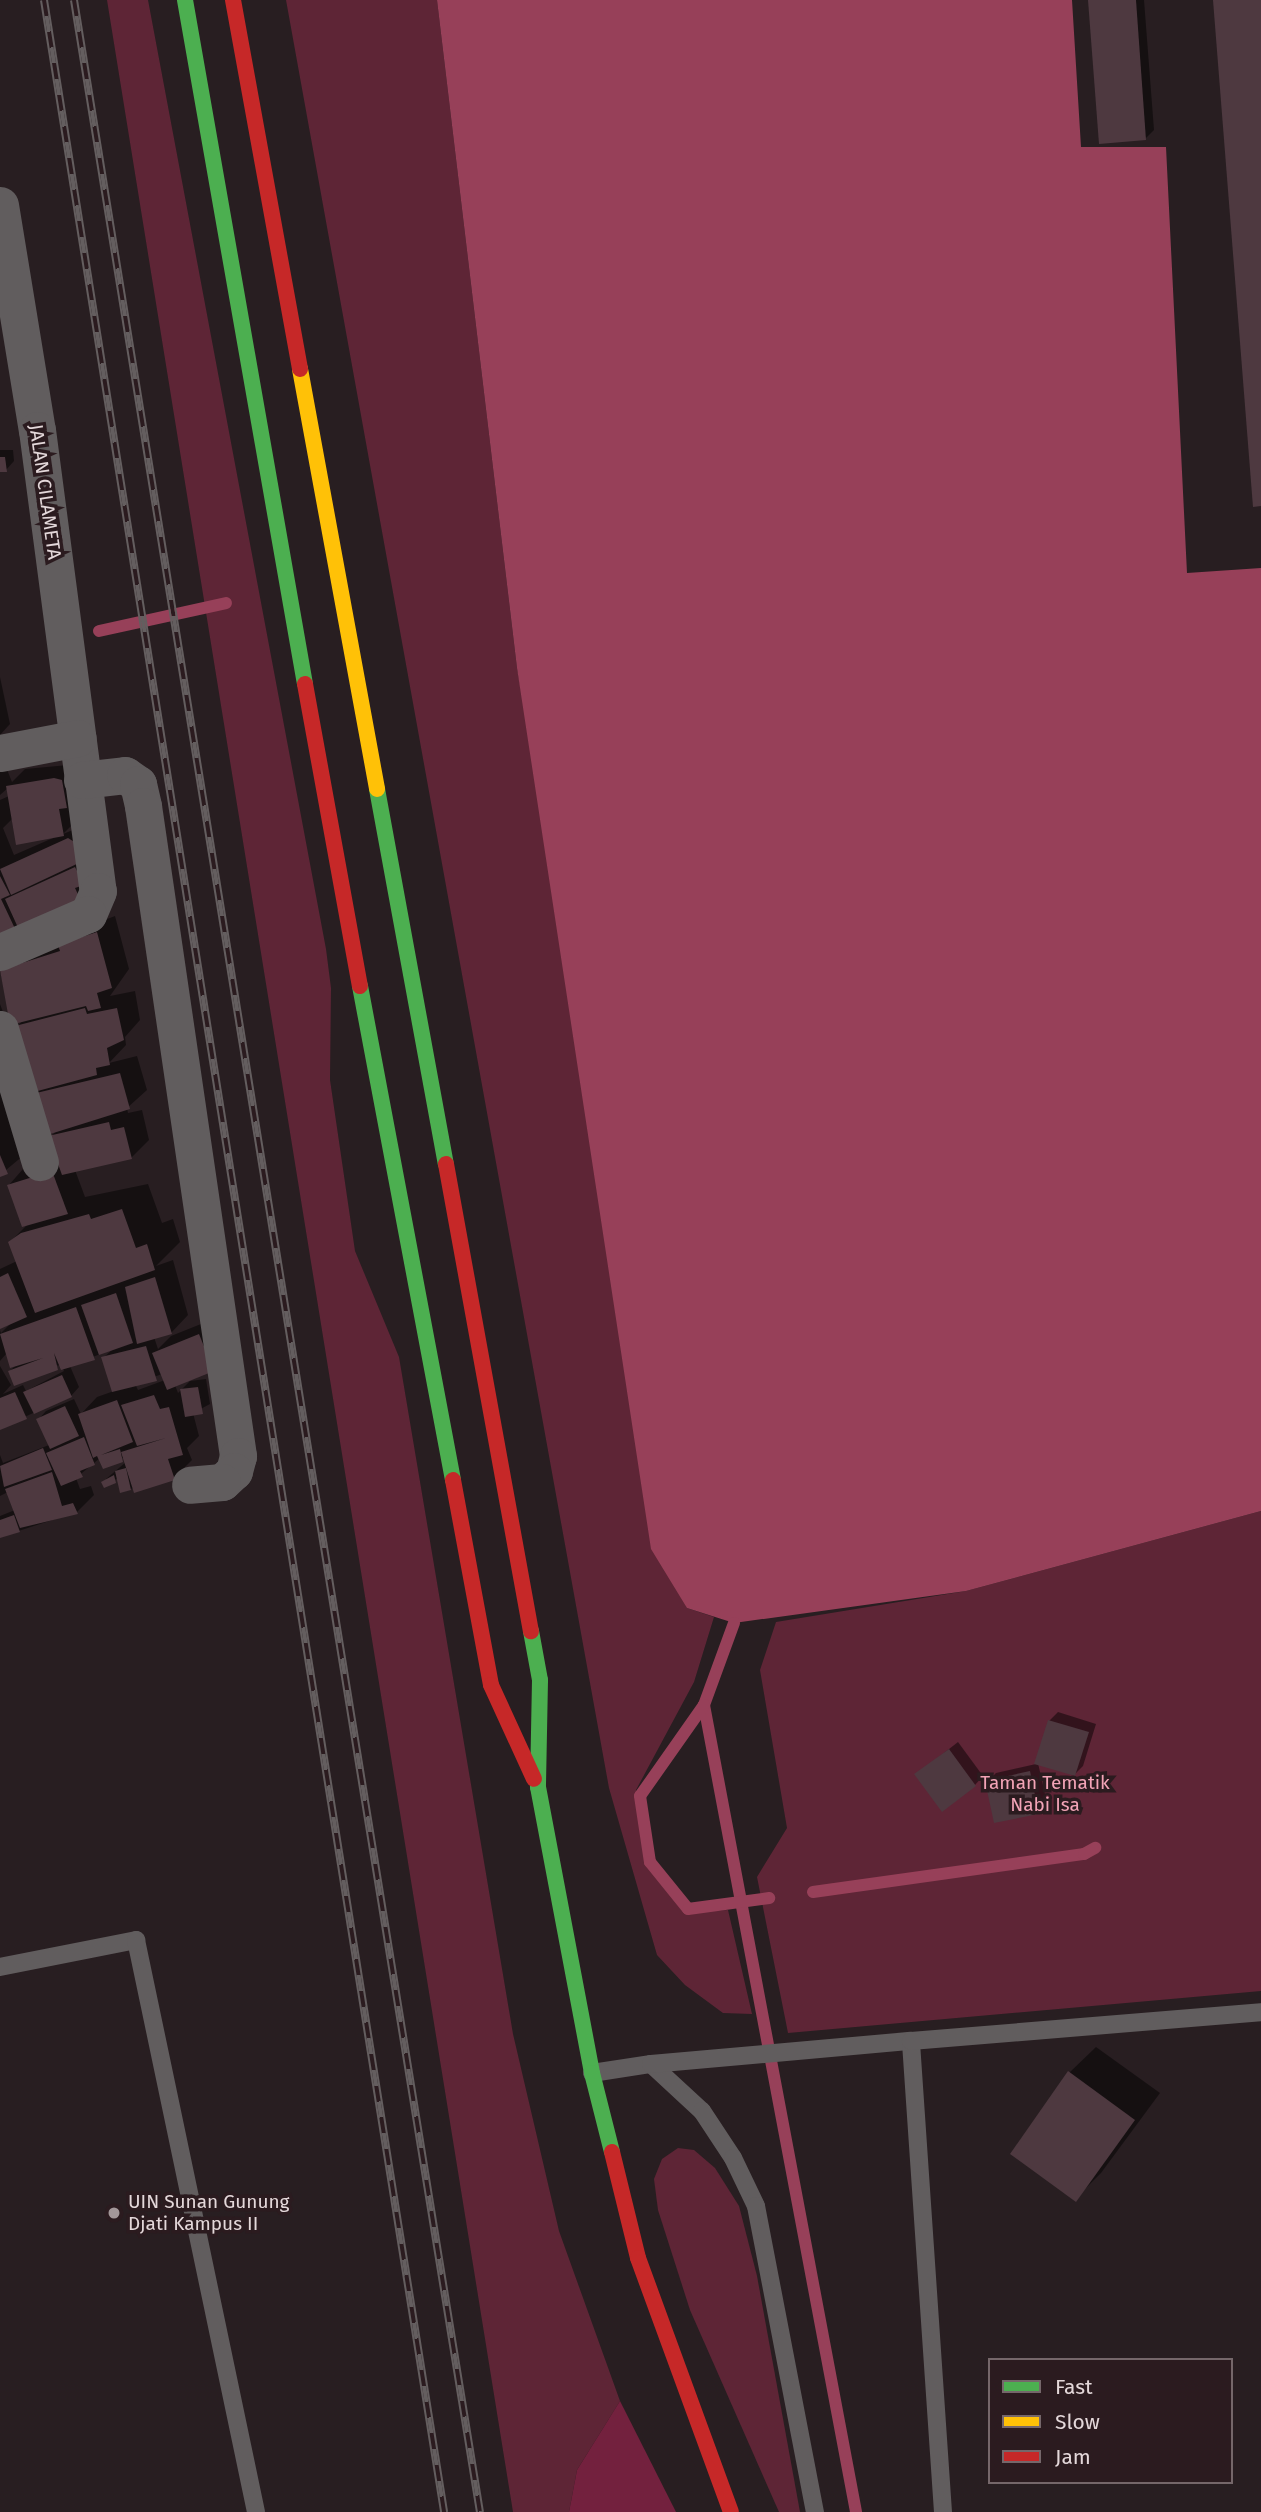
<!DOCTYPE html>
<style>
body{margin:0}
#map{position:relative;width:1261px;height:2512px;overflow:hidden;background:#281e21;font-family:"Fira Sans",sans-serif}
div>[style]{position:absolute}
.green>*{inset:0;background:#5e2536}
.forest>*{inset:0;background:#73213e}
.water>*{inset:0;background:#974059}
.shadow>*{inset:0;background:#0007}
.stream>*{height:12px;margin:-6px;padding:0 6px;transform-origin:6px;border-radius:6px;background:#974059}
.building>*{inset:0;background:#4e3940}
.lane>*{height:18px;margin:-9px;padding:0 9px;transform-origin:9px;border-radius:9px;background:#615d5e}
.street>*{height:37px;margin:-18.5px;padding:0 18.5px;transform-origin:18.5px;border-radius:18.5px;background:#615d5e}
.fast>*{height:16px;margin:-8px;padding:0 8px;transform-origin:8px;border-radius:8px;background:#4caf50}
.slow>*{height:16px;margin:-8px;padding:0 8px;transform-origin:8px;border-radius:8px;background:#ffc107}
.jam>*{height:16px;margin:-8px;padding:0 8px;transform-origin:8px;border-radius:8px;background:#c62828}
.rail>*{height:8px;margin-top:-4px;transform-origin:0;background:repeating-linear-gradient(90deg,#2b1b1f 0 16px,#645e5f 0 32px);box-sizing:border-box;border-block:2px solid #645e5f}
.dots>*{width:19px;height:19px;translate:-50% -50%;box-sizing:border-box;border:4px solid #2b1b1f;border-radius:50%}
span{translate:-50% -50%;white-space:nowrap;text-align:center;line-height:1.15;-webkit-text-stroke:7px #2b1b1f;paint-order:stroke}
.street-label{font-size:19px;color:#e4d8da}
.park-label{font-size:19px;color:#f3a4b7}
.poi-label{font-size:19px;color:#e4d8da}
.left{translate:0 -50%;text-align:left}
.legend{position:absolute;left:988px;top:2358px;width:245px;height:126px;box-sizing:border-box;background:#2b1b1f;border:2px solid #75676a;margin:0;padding:9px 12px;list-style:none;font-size:21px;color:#e4d8da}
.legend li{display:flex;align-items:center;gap:14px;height:35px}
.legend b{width:35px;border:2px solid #75676a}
</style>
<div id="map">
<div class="green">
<i style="clip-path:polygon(107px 0,148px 0,326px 949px,331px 988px,330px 1080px,355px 1251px,399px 1357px,513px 2034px,559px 2231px,620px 2401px,577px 2470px,569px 2512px,513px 2512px)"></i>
<i style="clip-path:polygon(286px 0,437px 0,517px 668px,687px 1608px,714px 1617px,694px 1682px,636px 1790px,646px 1863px,683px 1912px,728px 1910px,752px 2014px,723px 2013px,685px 1985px,657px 1955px,609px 1788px)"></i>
<i style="clip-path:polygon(1261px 1511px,1261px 1991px,788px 2033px,757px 1877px,787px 1828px,760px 1670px,776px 1622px,966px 1591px)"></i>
<i style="clip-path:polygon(678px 2148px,694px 2150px,715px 2168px,739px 2206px,757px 2276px,800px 2512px,779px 2512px,690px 2310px,658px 2210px,654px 2179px,662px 2159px)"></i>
</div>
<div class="forest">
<i style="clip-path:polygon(620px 2401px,676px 2512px,569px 2512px,577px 2470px)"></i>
</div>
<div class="water">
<i style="clip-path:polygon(437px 0,1072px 0,1081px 147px,1166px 147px,1187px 573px,1261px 568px,1261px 1511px,966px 1591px,734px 1623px,687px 1608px,651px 1549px,517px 668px)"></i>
</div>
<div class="shadow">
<i style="clip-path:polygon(1090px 0,1144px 0,1154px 130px,1145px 139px)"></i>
<i style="clip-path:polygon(0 450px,13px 450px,14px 461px,6px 470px,0 470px)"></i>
<i style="clip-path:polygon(0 677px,10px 724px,0 735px)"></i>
<i style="clip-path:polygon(evenodd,0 752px,12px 782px,25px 769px,79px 764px,80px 817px,63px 834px,88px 824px,100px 886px,0 941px,0 800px,9px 796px,8px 788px,0 795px,0 752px,13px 818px,53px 836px,53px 838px,14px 855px,3px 828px,13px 818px)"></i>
<i style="clip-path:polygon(evenodd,115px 916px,129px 969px,110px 996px,135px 991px,140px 1020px,125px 1037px,126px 1045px,109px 1063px,137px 1056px,147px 1090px,127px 1108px,128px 1113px,142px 1110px,149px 1140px,131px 1158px,75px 1170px,85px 1197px,148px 1184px,162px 1223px,173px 1219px,180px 1242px,156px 1266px,173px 1260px,188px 1315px,171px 1333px,154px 1337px,158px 1349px,171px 1336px,216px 1318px,230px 1352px,175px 1385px,178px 1393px,190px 1381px,206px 1379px,210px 1404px,193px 1413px,199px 1436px,187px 1448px,192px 1460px,174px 1478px,130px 1489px,118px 1478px,106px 1485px,106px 1479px,126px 1462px,125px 1458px,100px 1458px,76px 1478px,80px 1489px,91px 1486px,94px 1495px,77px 1512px,0 1537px,0 1516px,15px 1510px,8px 1492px,0 1496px,0 1455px,3px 1463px,49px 1445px,38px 1420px,46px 1411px,74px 1399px,81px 1414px,97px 1397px,114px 1391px,103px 1358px,113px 1349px,70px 1366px,79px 1387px,71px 1396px,0 1428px,0 1366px,11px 1385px,3px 1394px,23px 1385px,26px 1391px,64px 1371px,61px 1365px,10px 1371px,17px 1364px,6px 1354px,0 1361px,0 1330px,1px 1333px,13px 1321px,0 1327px,0 1269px,17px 1261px,10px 1242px,29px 1223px,9px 1185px,57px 1130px,35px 1089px,24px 1155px,0 1175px,0 1004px,11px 1033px,24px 1019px,12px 1023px,0 970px,16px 954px,115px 916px,162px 1374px,165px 1380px,138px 1390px,135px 1384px,162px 1374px)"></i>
<i style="clip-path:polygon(1058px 1712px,1096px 1724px,1083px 1766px,1075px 1774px,1038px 1763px,1047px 1803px,1039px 1812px,987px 1782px,996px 1773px,1036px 1764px,1049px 1721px)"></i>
<i style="clip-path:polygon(958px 1742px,983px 1776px,975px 1785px,917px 1774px)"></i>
<i style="clip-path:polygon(1096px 2047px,1160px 2093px,1101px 2173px,1075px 2199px,1070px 2072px)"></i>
</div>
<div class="stream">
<i style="left:99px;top:631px;width:130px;rotate:-12.4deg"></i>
<i style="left:734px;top:1623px;width:87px;rotate:110.1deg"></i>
<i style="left:704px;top:1705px;width:821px;rotate:79.33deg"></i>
<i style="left:704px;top:1705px;width:111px;rotate:125.1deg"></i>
<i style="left:640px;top:1796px;width:67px;rotate:81.4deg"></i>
<i style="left:650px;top:1862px;width:60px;rotate:51deg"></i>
<i style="left:688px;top:1909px;width:82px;rotate:-7.7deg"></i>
<i style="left:813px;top:1892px;width:274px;rotate:-8deg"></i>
<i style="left:1084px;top:1854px;width:13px;rotate:-29deg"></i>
</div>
<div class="building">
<i style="clip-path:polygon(1088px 0,1136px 0,1146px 140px,1099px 144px)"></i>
<i style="clip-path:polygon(1213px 0,1261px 0,1261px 506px,1253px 507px)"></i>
<i style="clip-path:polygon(0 457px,5px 457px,7px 472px,0 472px)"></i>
<i style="clip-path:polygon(54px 778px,62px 780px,67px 808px,59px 809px,64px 836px,16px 845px,6px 786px)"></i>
<i style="clip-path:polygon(68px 838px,76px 843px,81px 862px,11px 895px,0 869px)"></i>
<i style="clip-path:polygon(75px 867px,84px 885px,75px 888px,83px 905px,20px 932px,5px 899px)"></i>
<i style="clip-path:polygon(0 876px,10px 895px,1px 899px,18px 935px,0 943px)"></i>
<i style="clip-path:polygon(97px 932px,112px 988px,97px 993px,101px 1008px,88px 1011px,86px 1006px,10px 1025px,0 970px,60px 951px,58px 945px)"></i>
<i style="clip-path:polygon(85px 1008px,87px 1014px,117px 1008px,124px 1040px,107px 1048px,110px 1065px,96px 1068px,97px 1075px,34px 1092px,15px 1026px)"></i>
<i style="clip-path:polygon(120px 1073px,130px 1109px,47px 1135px,32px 1094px)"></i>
<i style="clip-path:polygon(109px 1122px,111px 1130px,124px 1127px,132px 1159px,62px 1175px,48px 1136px)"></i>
<i style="clip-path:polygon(0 1155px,8px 1174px,0 1177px)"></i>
<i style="clip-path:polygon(52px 1171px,68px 1214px,22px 1227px,7px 1185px)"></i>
<i style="clip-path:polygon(122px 1209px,136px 1248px,147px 1244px,155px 1270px,35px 1313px,8px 1242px,21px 1233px,89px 1214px,91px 1219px)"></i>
<i style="clip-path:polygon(8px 1273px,27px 1317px,0 1329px,0 1277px)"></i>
<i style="clip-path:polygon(155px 1277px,172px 1334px,137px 1344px,125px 1287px)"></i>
<i style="clip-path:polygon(116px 1293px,133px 1343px,99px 1355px,81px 1305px)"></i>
<i style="clip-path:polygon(76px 1307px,95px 1360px,61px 1370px,54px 1353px,58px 1370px,14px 1386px,8px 1371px,43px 1358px,10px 1368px,0 1334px)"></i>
<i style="clip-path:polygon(199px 1334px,214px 1371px,167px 1390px,152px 1353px)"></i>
<i style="clip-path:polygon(146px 1346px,157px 1381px,112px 1392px,101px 1357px)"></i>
<i style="clip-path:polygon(62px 1375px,72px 1397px,34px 1414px,23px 1392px)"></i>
<i style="clip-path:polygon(198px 1387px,203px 1414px,185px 1417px,180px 1389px)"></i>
<i style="clip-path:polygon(15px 1392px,27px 1419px,0 1430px,0 1398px)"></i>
<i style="clip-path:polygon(154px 1395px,160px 1409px,169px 1407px,183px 1455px,168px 1459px,175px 1480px,134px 1493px,121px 1452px,166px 1438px,137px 1446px,121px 1405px)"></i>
<i style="clip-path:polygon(117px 1400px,133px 1442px,101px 1455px,120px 1449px,123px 1462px,103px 1469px,97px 1456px,93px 1458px,78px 1414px)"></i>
<i style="clip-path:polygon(65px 1406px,79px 1436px,50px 1449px,36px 1419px)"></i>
<i style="clip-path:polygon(84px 1437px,95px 1465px,80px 1471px,83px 1477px,61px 1486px,46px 1453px)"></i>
<i style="clip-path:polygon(43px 1448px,52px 1470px,4px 1487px,0 1466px)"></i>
<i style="clip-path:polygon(126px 1468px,131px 1490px,120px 1493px,115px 1471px)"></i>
<i style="clip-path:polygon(52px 1472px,62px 1506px,73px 1503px,78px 1514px,20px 1528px,5px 1489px)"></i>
<i style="clip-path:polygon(114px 1475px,116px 1483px,104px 1488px,101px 1482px)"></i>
<i style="clip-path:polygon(14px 1515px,20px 1532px,0 1538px,0 1520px)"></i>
<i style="clip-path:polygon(1048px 1720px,1089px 1732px,1075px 1776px,1034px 1764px)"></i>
<i style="clip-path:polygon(949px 1749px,976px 1786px,942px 1812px,914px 1774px)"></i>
<i style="clip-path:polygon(1030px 1771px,1039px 1814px,994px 1823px,985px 1781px)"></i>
<i style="clip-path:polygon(1068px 2071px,1135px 2120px,1076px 2202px,1010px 2154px)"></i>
</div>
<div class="lane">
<i style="left:0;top:1967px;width:139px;rotate:-11.2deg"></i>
<i style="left:136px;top:1940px;width:584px;rotate:78.15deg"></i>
<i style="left:651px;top:2064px;width:69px;rotate:42.7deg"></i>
<i style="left:702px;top:2111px;width:56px;rotate:56.6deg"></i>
<i style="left:733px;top:2158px;width:53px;rotate:64.4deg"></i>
<i style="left:756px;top:2206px;width:312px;rotate:79.1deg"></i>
<i style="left:592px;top:2073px;width:60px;rotate:-8.7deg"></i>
<i style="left:651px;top:2064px;width:261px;rotate:-5.1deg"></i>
<i style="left:943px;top:2512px;width:472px;rotate:-93.9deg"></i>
<i style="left:911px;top:2041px;width:351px;rotate:-4.7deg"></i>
</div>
<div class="street">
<i style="left:0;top:205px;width:228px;rotate:80.7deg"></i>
<i style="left:37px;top:430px;width:465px;rotate:82.5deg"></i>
<i style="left:98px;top:891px;width:25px;rotate:113deg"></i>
<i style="left:88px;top:914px;width:96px;rotate:156.6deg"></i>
<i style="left:0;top:753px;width:79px;rotate:-10.9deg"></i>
<i style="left:82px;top:780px;width:43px;rotate:-6.6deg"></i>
<i style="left:125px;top:775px;width:16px;rotate:35deg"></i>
<i style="left:138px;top:784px;width:23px;rotate:77deg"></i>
<i style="left:143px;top:806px;width:657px;rotate:81.68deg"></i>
<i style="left:238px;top:1456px;width:16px;rotate:105deg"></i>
<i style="left:234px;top:1471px;width:16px;rotate:137deg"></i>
<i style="left:222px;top:1482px;width:32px;rotate:175deg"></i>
<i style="left:0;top:1029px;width:139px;rotate:73.3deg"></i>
</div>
<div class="fast">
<i style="left:185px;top:0;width:694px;rotate:80.05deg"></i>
<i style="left:377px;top:789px;width:381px;rotate:79.6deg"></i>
<i style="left:360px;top:986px;width:503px;rotate:79.34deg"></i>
<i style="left:531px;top:1631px;width:50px;rotate:79.6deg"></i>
<i style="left:540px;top:1680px;width:107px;rotate:91.1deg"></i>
<i style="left:538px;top:1787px;width:291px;rotate:79.3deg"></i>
<i style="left:592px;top:2073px;width:81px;rotate:75.8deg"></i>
</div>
<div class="slow">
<i style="left:300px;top:369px;width:427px;rotate:79.6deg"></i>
</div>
<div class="jam">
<i style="left:233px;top:0;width:375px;rotate:79.7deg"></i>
<i style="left:305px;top:684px;width:307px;rotate:79.7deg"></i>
<i style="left:446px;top:1164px;width:475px;rotate:79.7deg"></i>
<i style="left:453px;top:1480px;width:208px;rotate:79.5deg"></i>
<i style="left:491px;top:1685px;width:103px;rotate:65.4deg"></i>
<i style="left:612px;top:2152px;width:109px;rotate:76.2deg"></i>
<i style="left:638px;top:2258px;width:270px;rotate:69.9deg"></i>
</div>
<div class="rail">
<i style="left:44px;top:0;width:2544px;rotate:80.95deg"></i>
<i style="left:74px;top:0;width:2545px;rotate:80.82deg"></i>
</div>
<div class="dots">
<i style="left:114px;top:2213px;background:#a29799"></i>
</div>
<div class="street-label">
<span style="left:45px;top:492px;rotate:82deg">JALAN CILAMETA</span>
</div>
<div class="park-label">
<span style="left:1045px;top:1794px">Taman Tematik<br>Nabi Isa</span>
</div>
<div class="poi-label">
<span class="left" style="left:128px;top:2213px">UIN Sunan Gunung<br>Djati Kampus II</span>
</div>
<ul class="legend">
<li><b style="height:9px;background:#4caf50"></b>Fast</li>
<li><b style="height:9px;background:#ffc107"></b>Slow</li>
<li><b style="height:9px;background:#c62828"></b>Jam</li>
</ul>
</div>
